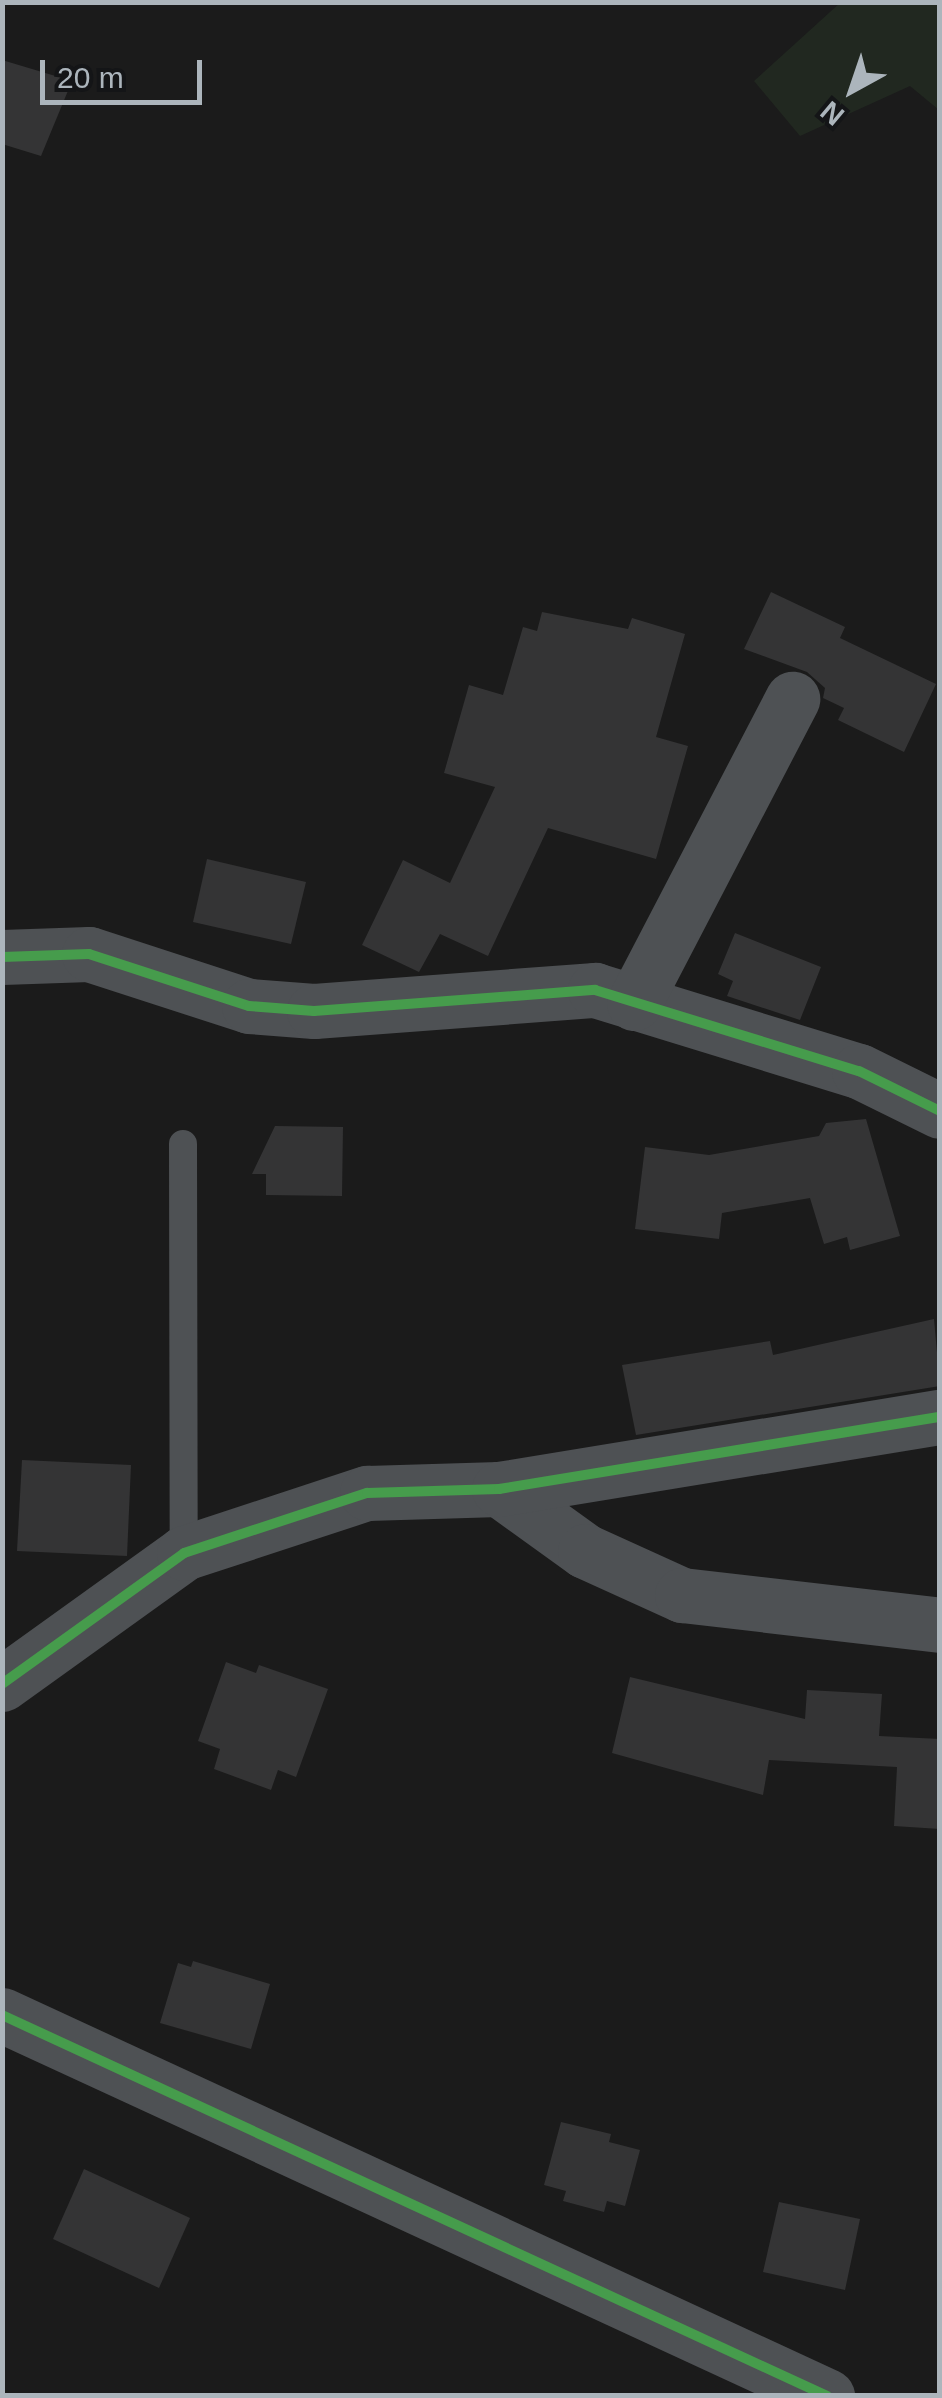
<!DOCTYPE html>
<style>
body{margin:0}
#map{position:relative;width:942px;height:2398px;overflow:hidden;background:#1b1b1b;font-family:Helvetica,sans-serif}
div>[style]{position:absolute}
.green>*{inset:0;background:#212820}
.building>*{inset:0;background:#343435}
.lane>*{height:28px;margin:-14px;padding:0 14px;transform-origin:14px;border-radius:14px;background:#4e5154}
.street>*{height:55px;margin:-27.5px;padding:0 27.5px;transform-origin:27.5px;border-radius:27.5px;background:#4e5154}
.cycleway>*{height:10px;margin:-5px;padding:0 5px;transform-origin:5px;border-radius:5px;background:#469c4c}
span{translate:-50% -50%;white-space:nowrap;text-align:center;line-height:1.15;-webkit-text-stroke:9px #141517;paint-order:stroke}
.frame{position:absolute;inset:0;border:5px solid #acb5bc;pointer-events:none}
.north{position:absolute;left:802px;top:40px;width:100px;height:100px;-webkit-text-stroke:8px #141517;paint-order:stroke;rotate:220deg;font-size:28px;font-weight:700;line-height:40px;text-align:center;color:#acb5bc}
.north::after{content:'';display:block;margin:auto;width:35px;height:45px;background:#acb5bc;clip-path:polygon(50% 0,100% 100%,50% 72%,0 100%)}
.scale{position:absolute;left:40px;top:60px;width:162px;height:45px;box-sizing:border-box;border:5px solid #acb5bc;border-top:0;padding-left:12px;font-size:30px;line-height:35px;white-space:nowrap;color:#acb5bc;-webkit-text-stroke:8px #141517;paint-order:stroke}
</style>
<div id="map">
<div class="green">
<i style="clip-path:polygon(841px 2px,939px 3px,939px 110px,910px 86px,800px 136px,754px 81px)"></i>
</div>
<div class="building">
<i style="clip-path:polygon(2px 60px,72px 81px,41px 156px,2px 144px)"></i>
<i style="clip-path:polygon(771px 592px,845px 627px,840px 638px,936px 684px,904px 752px,838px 720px,844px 708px,823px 698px,825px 688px,807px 672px,744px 649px)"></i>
<i style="clip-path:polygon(542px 612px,628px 629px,632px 618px,685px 634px,656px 737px,688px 746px,656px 859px,548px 828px,488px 956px,440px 934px,419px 972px,362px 945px,403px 860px,450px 883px,495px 787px,444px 773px,469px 685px,503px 695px,523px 627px,537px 631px)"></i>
<i style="clip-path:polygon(207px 859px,306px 882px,291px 944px,193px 922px)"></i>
<i style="clip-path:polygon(735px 933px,821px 967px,800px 1020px,727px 996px,733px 981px,718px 974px)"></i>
<i style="clip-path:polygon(866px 1119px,900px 1236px,850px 1250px,847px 1237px,824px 1244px,810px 1198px,722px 1213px,719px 1239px,635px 1229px,645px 1147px,709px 1155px,819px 1136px,826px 1123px)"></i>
<i style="clip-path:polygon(275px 1126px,343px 1127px,342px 1196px,266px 1195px,266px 1174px,252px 1174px)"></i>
<i style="clip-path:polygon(934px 1319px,940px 1386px,636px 1435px,622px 1365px,770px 1341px,773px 1355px)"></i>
<i style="clip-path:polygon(22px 1460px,131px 1465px,127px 1556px,17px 1551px)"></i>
<i style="clip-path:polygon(226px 1662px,256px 1673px,259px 1665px,328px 1689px,296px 1777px,278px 1770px,271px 1790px,214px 1769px,220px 1749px,198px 1741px)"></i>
<i style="clip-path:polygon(630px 1677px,805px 1719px,807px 1690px,882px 1694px,879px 1736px,940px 1739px,940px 1829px,894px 1826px,897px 1767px,769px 1760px,763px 1795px,612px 1753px)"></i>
<i style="clip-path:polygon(193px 1961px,270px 1984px,251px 2049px,160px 2023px,178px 1963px,191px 1967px)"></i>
<i style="clip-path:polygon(561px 2122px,611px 2134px,609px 2142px,640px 2150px,625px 2206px,607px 2201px,604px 2212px,563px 2201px,566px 2191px,544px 2185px)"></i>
<i style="clip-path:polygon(84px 2169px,190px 2218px,159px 2288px,53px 2239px)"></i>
<i style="clip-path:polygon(779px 2202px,860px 2219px,845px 2290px,763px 2272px)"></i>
</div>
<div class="lane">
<i style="left:183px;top:1144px;width:409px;rotate:89.9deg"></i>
</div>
<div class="street">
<i style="left:2px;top:957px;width:87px;rotate:-2deg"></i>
<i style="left:89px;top:954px;width:168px;rotate:18deg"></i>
<i style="left:249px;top:1006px;width:65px;rotate:4.4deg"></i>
<i style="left:314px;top:1011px;width:282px;rotate:-4.3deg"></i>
<i style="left:595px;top:990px;width:276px;rotate:17.1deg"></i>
<i style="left:859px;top:1071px;width:90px;rotate:26.3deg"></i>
<i style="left:634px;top:1003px;width:343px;rotate:-62.5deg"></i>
<i style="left:499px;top:1489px;width:106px;rotate:35.8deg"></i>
<i style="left:585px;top:1551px;width:107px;rotate:24.4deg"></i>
<i style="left:682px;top:1595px;width:260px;rotate:6.6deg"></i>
<i style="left:2px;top:1684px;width:224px;rotate:-35.7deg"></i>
<i style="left:184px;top:1553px;width:193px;rotate:-18.2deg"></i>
<i style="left:367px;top:1493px;width:132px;rotate:-1.7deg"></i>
<i style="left:499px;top:1489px;width:447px;rotate:-9.3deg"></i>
<i style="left:2px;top:2015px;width:909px;rotate:24.79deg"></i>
</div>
<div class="cycleway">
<i style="left:2px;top:957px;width:87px;rotate:-2deg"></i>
<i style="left:89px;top:954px;width:168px;rotate:18deg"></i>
<i style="left:249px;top:1006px;width:65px;rotate:4.4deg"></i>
<i style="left:314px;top:1011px;width:282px;rotate:-4.3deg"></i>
<i style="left:595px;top:990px;width:276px;rotate:17.1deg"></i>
<i style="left:859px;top:1071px;width:90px;rotate:26.3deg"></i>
<i style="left:2px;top:1684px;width:224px;rotate:-35.7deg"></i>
<i style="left:184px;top:1553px;width:193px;rotate:-18.2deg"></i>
<i style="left:367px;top:1493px;width:132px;rotate:-1.7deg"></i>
<i style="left:499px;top:1489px;width:447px;rotate:-9.3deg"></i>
<i style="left:2px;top:2015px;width:909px;rotate:24.79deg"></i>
</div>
<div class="frame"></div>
<div class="north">N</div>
<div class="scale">20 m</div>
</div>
